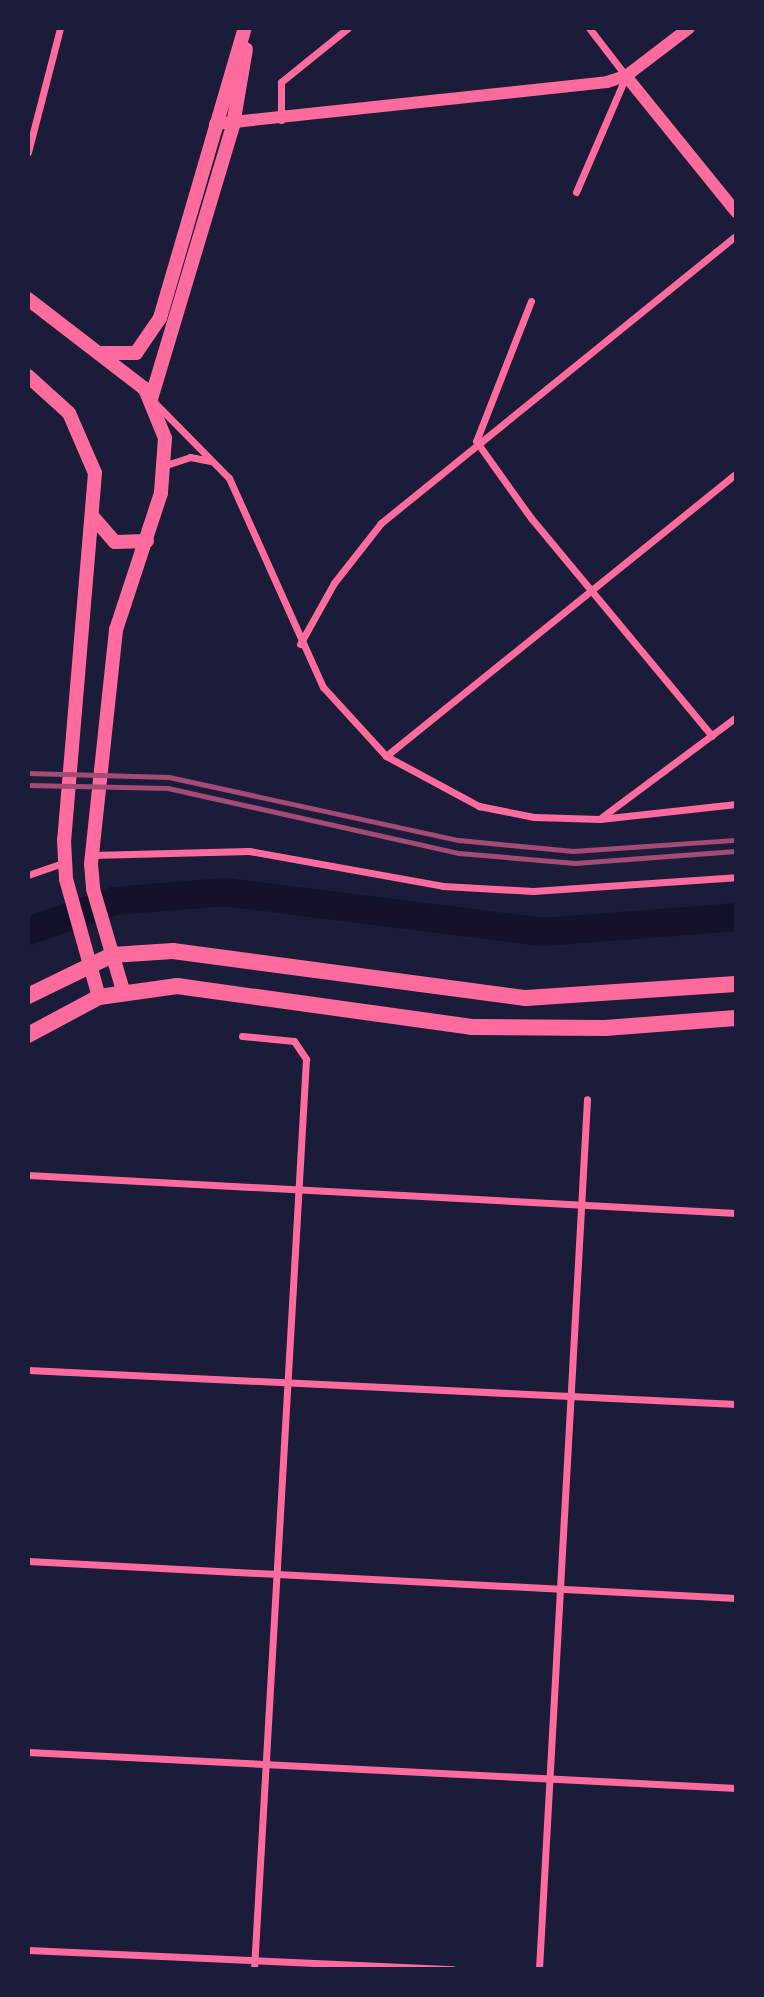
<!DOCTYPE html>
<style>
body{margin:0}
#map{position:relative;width:764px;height:1997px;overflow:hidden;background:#1b1b3a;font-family:Barlow,sans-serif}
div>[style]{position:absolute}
.river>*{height:28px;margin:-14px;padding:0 14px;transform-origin:14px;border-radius:14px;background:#12122b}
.minor>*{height:7px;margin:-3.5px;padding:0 3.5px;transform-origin:3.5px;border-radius:3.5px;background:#ff6b9d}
.tertiary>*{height:12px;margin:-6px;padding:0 6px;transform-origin:6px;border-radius:6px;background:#ff6b9d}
.secondary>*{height:14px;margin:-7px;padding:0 7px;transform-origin:7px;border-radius:7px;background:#ff6b9d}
.primary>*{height:16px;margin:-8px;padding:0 8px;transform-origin:8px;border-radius:8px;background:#ff6b9d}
.rail>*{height:4.5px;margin:-2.25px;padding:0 2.25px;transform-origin:2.25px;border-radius:2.25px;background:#a44b75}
span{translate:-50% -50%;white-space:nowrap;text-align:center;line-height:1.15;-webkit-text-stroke:7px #1b1b3a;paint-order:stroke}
.frame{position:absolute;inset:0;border:30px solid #1b1b3a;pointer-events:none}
</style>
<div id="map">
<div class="river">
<i style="left:28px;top:931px;width:91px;rotate:-19.2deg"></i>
<i style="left:114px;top:901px;width:112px;rotate:-4.6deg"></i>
<i style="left:226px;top:892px;width:320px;rotate:7.2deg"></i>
<i style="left:543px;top:932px;width:194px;rotate:-4.4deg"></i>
</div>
<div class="minor">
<i style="left:281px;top:120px;width:38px;rotate:-90deg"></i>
<i style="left:281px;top:82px;width:86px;rotate:-38.9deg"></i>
<i style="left:28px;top:152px;width:128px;rotate:-75.5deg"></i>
<i style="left:576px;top:192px;width:126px;rotate:-66.7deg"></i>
<i style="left:626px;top:76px;width:61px;rotate:-127.6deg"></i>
<i style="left:531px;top:301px;width:150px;rotate:111.4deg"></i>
<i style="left:476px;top:441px;width:95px;rotate:54.5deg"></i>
<i style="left:531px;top:518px;width:283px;rotate:50.3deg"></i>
<i style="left:153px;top:401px;width:108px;rotate:45.4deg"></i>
<i style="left:229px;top:478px;width:229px;rotate:65.8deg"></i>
<i style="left:323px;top:687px;width:93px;rotate:47.6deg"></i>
<i style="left:386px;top:756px;width:106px;rotate:28.3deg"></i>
<i style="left:479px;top:806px;width:56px;rotate:11.3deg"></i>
<i style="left:534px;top:817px;width:66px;rotate:1.7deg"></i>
<i style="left:600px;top:819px;width:137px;rotate:-6.3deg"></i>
<i style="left:166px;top:465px;width:25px;rotate:-18deg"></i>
<i style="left:190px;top:457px;width:21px;rotate:11deg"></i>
<i style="left:300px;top:644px;width:70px;rotate:-60.9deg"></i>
<i style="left:334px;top:583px;width:76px;rotate:-51.9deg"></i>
<i style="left:381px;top:523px;width:457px;rotate:-39deg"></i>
<i style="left:386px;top:756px;width:449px;rotate:-38.9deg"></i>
<i style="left:602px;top:817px;width:167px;rotate:-36.7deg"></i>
<i style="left:92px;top:855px;width:157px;rotate:-1.5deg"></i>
<i style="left:249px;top:851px;width:197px;rotate:10.2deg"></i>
<i style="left:443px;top:886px;width:90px;rotate:3.2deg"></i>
<i style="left:533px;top:891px;width:203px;rotate:-3.9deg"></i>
<i style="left:28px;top:875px;width:39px;rotate:-19deg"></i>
<i style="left:242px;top:1036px;width:52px;rotate:5.5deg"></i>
<i style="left:294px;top:1041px;width:22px;rotate:56deg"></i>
<i style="left:306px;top:1059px;width:911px;rotate:93.27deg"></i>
<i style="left:28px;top:1175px;width:709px;rotate:3.07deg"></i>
<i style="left:28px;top:1370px;width:709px;rotate:2.75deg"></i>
<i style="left:28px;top:1561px;width:709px;rotate:2.99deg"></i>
<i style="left:28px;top:1752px;width:709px;rotate:2.91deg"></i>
<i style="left:28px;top:1950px;width:425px;rotate:2.6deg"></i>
<i style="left:539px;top:1969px;width:871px;rotate:-86.84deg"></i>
</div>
<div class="tertiary">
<i style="left:626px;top:76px;width:175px;rotate:51deg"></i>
<i style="left:215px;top:124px;width:394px;rotate:-6.1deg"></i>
<i style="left:607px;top:82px;width:20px;rotate:-18deg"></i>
<i style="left:626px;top:76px;width:79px;rotate:-37.3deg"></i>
</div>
<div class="secondary">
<i style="left:28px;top:299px;width:148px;rotate:37.6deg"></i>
<i style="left:145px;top:389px;width:53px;rotate:67.8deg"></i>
<i style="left:165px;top:438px;width:55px;rotate:94.2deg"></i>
<i style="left:161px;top:493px;width:144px;rotate:108.2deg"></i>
<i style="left:116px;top:630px;width:235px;rotate:96.1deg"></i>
<i style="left:91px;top:864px;width:25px;rotate:85deg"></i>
<i style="left:93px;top:889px;width:105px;rotate:73.5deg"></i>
<i style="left:102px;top:353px;width:34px"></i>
<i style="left:136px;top:353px;width:42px;rotate:-55.6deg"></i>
<i style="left:160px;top:318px;width:302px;rotate:-73.7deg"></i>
<i style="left:28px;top:376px;width:55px;rotate:42.1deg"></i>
<i style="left:69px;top:413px;width:65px;rotate:66.6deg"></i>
<i style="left:95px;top:473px;width:368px;rotate:94.8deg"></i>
<i style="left:64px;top:840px;width:39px;rotate:87deg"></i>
<i style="left:66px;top:879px;width:123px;rotate:74.4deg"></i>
<i style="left:151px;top:399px;width:286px;rotate:-73.3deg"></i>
<i style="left:233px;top:125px;width:77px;rotate:-80.3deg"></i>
<i style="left:93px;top:517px;width:33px;rotate:49deg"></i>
<i style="left:115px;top:542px;width:32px;rotate:-2deg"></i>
</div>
<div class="primary">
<i style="left:28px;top:996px;width:93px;rotate:-26deg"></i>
<i style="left:112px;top:955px;width:61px;rotate:-3.8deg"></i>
<i style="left:173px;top:951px;width:356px;rotate:7.6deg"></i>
<i style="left:526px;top:998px;width:210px;rotate:-3.8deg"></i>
<i style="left:28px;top:1035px;width:81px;rotate:-28.2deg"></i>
<i style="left:99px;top:997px;width:79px;rotate:-8deg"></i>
<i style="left:177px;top:986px;width:297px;rotate:7.9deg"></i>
<i style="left:471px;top:1027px;width:134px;rotate:0.4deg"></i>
<i style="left:605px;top:1028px;width:131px;rotate:-4.4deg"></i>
</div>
<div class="rail">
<i style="left:28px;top:773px;width:141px;rotate:1.6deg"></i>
<i style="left:169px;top:777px;width:297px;rotate:12.3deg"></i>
<i style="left:459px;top:840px;width:115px;rotate:5.5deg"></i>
<i style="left:573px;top:851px;width:163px;rotate:-3.9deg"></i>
<i style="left:28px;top:785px;width:140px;rotate:1.2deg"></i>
<i style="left:168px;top:788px;width:298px;rotate:12.6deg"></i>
<i style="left:459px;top:853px;width:116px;rotate:4.9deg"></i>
<i style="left:575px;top:863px;width:161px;rotate:-4.3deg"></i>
</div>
<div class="frame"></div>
</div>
